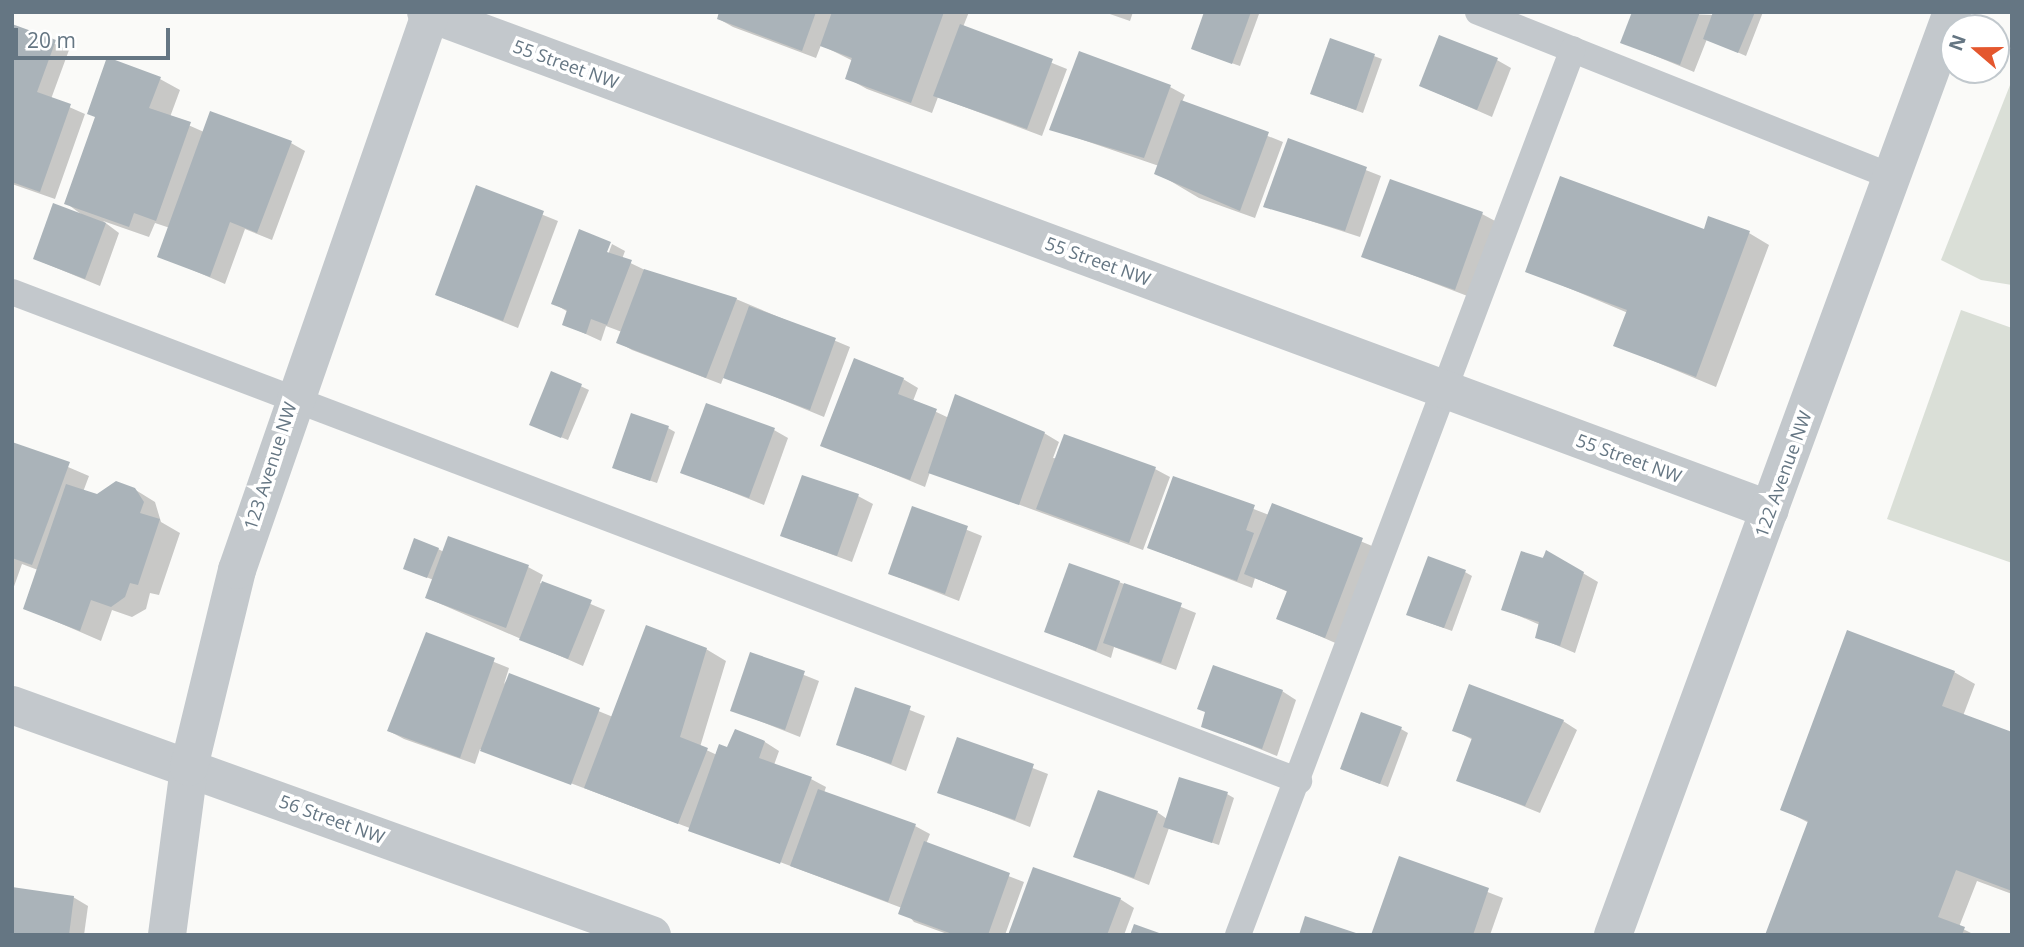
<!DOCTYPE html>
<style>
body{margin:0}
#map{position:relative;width:2024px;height:947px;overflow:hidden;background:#fafaf8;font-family:"Open Sans",sans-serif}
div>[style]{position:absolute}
.green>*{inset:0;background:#dadfd7}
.shadow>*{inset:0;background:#0003}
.building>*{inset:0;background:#aab3b9}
.lane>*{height:26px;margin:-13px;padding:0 13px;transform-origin:13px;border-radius:13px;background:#c3c8cc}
.street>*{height:38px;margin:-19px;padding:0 19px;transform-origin:19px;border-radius:19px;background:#c3c8cc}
span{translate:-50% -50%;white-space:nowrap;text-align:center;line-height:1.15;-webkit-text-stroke:7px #fff;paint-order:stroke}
.street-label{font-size:18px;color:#657683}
.frame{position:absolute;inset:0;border:14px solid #657683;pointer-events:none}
.north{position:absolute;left:1940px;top:14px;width:70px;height:70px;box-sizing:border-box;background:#fff;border:2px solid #c1c8cd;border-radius:50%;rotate:290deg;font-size:19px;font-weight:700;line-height:28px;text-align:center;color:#657683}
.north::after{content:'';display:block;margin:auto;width:24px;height:32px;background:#e4572e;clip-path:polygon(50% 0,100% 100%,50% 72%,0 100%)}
.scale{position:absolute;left:14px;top:28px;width:156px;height:32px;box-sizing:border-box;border:4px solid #657683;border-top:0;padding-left:9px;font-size:21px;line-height:24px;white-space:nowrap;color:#657683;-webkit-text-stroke:5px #fff;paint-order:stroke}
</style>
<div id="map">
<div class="green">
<i style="clip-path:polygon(2012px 80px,2012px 285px,1981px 280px,1941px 260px)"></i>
<i style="clip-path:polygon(1961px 310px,2012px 328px,2012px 563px,1887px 519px)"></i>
</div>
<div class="shadow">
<i style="clip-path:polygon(721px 12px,969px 12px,963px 27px,1067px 69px,1042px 136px,938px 97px,932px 113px,867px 89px,847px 78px,853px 61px,821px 45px,816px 58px,733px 27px,719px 19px)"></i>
<i style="clip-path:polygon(1104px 12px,1133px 12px,1130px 21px)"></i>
<i style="clip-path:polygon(1206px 12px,1259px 14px,1240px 66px,1200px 52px)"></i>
<i style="clip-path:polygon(1633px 12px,1714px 15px,1763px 12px,1746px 56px,1707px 39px,1694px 72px,1622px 42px)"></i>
<i style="clip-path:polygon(12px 26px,69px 50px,51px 99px,85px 114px,55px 199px,12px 184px)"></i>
<i style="clip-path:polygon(1331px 40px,1382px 59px,1363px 113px,1320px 97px)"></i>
<i style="clip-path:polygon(1080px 53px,1170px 87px,1185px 95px,1182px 102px,1283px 142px,1255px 218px,1199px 198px,1157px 173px,1159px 166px,1051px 129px)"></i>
<i style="clip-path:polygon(1497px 60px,1511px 68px,1492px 117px,1421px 86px)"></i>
<i style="clip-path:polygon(160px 79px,180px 90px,170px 117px,204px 132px,291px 143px,305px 151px,272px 240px,245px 229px,225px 284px,160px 256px,170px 228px,155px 223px,149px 237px,103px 221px,119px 233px,100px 286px,35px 259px,85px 217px,66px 203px)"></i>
<i style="clip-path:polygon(1289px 140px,1381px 176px,1360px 237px,1265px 206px)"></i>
<i style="clip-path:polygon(477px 188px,558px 221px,518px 328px,437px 295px)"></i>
<i style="clip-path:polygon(1482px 214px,1497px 222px,1470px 297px,1363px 256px)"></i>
<i style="clip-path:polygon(1705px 231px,1749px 233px,1769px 245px,1716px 387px,1615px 345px,1628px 313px,1528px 271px)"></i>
<i style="clip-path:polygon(612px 244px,625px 251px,622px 259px,645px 270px,736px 299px,850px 347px,824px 417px,724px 376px,721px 384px,632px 350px,618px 342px,622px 332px,606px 326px,601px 341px,564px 324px,568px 312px,553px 303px,606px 260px)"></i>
<i style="clip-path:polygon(552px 373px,589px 390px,568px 440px,538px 428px)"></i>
<i style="clip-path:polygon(903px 379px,918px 388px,913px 401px,949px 418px,1044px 433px,1059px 442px,1053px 458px,1155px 469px,1170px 477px,1143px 550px,930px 472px,925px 487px,823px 445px)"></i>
<i style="clip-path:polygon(668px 428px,675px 432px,657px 483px,622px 471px)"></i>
<i style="clip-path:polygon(774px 430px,788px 438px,764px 505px,682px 472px)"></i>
<i style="clip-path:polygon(12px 443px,89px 476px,83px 492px,97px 496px,134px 489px,155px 502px,161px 522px,180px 533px,159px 595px,150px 593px,146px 609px,132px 617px,112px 610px,101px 641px,25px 608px,38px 570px,22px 564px,12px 592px)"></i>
<i style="clip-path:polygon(1174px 478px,1269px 515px,1273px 505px,1377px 548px,1340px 645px,1278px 618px,1288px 592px,1255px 578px,1252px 588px,1149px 548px)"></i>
<i style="clip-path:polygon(858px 496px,873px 504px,852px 562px,782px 536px)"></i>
<i style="clip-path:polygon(913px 508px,982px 536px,959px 601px,890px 574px)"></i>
<i style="clip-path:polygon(449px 538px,528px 567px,543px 575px,540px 583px,605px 610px,583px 666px,427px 598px,434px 580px,412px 572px,438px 549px,444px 552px)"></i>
<i style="clip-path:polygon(1547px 552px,1598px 582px,1575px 653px,1537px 637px,1540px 625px,1503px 609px)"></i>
<i style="clip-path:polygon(1465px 572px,1472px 576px,1452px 631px,1416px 618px)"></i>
<i style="clip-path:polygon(1119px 582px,1196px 613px,1176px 670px,1114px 647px,1111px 658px,1046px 631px)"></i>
<i style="clip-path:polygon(427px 635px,509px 668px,504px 684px,510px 675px,613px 717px,706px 649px,726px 661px,700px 747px,717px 755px,728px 749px,736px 731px,765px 742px,779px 751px,774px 765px,811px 779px,826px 787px,824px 793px,915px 826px,930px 834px,926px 844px,1024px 882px,1005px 935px,950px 935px,914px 922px,902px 908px,480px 749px,475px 764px,404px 739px,389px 731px)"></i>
<i style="clip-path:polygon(751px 654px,819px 681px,800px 737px,732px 710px)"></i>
<i style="clip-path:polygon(1954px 672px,1975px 684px,1963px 716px,2012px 734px,2012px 894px,1977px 881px,1959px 927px,1975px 935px,1767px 935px,1809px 823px,1782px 809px)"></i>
<i style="clip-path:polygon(856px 689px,925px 716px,906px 771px,838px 744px)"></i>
<i style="clip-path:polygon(1282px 691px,1296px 700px,1277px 756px,1203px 726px)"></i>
<i style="clip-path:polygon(1563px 721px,1577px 730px,1540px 813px,1458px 780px,1473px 740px,1454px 730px)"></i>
<i style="clip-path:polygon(1401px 729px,1408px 733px,1388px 787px,1349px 772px)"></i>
<i style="clip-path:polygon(958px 739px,1048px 774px,1030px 827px,940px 792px)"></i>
<i style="clip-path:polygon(1227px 794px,1234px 798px,1219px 845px,1169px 828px,1149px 885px,1075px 856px,1157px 812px,1167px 819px)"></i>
<i style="clip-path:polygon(1400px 858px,1503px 898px,1490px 935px,1373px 935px)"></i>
<i style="clip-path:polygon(73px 897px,88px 906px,84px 935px,12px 935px)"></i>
<i style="clip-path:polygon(1120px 899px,1134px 908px,1124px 935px,1010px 935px)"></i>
</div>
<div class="building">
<i style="clip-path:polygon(719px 12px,816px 12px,802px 51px,717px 19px)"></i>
<i style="clip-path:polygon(832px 12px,944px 12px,911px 103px,845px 79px,852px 58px,820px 46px)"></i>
<i style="clip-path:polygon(1204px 12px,1251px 12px,1232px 64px,1191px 49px)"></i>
<i style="clip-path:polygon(1632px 12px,1700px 12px,1680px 65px,1620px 43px)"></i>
<i style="clip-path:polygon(1713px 12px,1755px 12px,1738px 53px,1703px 39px)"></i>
<i style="clip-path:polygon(12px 24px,56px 40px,37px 92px,71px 104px,40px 192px,12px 182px)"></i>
<i style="clip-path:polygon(960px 24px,1053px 59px,1027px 129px,933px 96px)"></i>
<i style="clip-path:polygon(1439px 35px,1498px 58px,1477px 110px,1419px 86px)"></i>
<i style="clip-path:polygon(1330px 38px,1375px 54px,1356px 110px,1310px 94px)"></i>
<i style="clip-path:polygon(1079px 51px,1171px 85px,1144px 158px,1049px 130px)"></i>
<i style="clip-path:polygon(107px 57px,161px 77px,149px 108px,191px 122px,156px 221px,134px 213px,129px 227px,64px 204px,95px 117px,87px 114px)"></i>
<i style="clip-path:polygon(1181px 100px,1269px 132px,1240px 211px,1154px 174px)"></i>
<i style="clip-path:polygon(210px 111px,292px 141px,257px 233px,230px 222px,210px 277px,157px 257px)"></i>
<i style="clip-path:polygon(1288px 138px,1367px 167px,1345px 231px,1263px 207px)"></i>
<i style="clip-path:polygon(1560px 176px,1704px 229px,1708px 216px,1750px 231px,1696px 377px,1613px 346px,1627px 310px,1525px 272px)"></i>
<i style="clip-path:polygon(1390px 179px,1483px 212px,1455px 290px,1361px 257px)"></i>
<i style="clip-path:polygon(476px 185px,544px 211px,503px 321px,435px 295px)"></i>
<i style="clip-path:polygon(53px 203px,106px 223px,85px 279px,33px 259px)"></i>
<i style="clip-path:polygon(579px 229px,611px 242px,607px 252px,632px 260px,607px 325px,591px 319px,586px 334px,562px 325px,567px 310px,551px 304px)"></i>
<i style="clip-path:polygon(644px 269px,737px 298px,706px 378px,616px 343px)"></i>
<i style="clip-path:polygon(749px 306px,836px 338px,810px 410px,723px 378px)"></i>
<i style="clip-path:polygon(854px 358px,904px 378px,898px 394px,937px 409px,910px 480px,820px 446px)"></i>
<i style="clip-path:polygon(551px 371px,582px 384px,561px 438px,529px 425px)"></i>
<i style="clip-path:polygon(955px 394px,1045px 432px,1019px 505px,928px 473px)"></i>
<i style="clip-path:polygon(706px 403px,775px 428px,749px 498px,680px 473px)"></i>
<i style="clip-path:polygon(631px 413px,669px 426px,650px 481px,612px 468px)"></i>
<i style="clip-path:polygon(1064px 434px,1156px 467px,1129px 543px,1036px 509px)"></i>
<i style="clip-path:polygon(12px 442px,70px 462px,32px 565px,12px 558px)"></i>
<i style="clip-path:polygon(802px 475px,859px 494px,837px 556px,780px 536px)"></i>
<i style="clip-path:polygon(1173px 476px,1255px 505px,1246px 530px,1254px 533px,1237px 581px,1147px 548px)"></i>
<i style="clip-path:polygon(116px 481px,135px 488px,144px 502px,140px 513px,160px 519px,138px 585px,130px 583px,125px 597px,111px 607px,91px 600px,80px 631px,23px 609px,66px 484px,97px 494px)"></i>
<i style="clip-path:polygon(1272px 503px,1363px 538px,1325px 638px,1276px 619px,1287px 591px,1244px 574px)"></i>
<i style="clip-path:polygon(912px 506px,968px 526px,945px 594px,888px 574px)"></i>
<i style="clip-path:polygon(448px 536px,529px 565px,506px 628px,425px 598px)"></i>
<i style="clip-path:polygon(414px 538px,439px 548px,427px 578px,403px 569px)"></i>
<i style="clip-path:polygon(1546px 550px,1584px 572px,1560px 646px,1535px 638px,1539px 622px,1501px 610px,1521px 551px,1543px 558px)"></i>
<i style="clip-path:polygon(1428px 556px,1466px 570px,1444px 628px,1406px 615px)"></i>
<i style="clip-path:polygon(1069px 563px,1120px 581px,1096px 651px,1044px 632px)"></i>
<i style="clip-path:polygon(542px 581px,592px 600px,568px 659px,519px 640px)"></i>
<i style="clip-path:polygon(1124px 583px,1182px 603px,1161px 663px,1103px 643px)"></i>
<i style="clip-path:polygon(646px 625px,707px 648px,680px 737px,708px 748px,678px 824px,584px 788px)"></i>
<i style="clip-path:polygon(1847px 630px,1955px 671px,1942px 706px,2012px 732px,2012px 891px,1956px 870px,1938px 917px,1965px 927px,1962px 935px,1765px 935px,1808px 821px,1780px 810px)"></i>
<i style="clip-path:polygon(426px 632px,495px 658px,460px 758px,387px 731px)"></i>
<i style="clip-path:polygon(750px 652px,805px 671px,785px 730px,730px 711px)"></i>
<i style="clip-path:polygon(1213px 665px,1283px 690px,1262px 749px,1201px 727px,1205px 712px,1197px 709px)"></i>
<i style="clip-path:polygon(509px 673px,600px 708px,571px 785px,480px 751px)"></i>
<i style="clip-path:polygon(1469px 684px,1564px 720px,1525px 806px,1456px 781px,1472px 738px,1452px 731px)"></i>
<i style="clip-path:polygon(855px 687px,911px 706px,891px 764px,836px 745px)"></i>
<i style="clip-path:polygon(1361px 712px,1402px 727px,1380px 784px,1340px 769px)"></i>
<i style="clip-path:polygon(735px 729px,765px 741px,759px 758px,812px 777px,780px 864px,688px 831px,719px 744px,727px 747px)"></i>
<i style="clip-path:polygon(957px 737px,1034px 764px,1015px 820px,937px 793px)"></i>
<i style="clip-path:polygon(1179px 777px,1228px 792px,1212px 843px,1163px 827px)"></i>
<i style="clip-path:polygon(818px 789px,916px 824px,888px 902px,790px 866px)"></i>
<i style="clip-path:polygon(1098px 790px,1158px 811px,1134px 878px,1073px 857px)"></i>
<i style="clip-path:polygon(924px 841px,1010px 873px,988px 935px,955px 935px,898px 914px)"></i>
<i style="clip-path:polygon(1399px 856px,1489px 888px,1473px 935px,1371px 935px)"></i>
<i style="clip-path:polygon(1033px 867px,1121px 898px,1107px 935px,1008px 935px)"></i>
<i style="clip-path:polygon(12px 887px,74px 896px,69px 935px,12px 935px)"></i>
<i style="clip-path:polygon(1305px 916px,1359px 934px,1359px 935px,1299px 935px)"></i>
<i style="clip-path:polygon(1134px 924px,1162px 934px,1162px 935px,1130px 935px)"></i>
</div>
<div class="lane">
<i style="left:1478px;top:12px;width:446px;rotate:21.7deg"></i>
<i style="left:12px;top:292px;width:1377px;rotate:20.8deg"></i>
<i style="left:1238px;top:935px;width:947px;rotate:-69.29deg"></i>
</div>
<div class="street">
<i style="left:426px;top:12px;width:1433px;rotate:20.33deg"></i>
<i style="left:12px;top:705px;width:680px;rotate:19.77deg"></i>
<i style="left:167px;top:935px;width:169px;rotate:-82.5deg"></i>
<i style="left:189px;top:767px;width:203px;rotate:-76.3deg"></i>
<i style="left:237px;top:570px;width:591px;rotate:-70.83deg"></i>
<i style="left:1613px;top:935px;width:983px;rotate:-69.83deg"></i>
</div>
<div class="street-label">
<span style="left:566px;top:64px;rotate:20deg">55 Street NW</span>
<span style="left:1098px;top:261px;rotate:20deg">55 Street NW</span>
<span style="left:1629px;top:458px;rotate:20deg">55 Street NW</span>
<span style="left:270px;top:466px;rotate:-72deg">123 Avenue NW</span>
<span style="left:1783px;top:474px;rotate:-70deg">122 Avenue NW</span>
<span style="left:332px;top:819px;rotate:20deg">56 Street NW</span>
</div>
<div class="frame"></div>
<div class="north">N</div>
<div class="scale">20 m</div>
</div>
